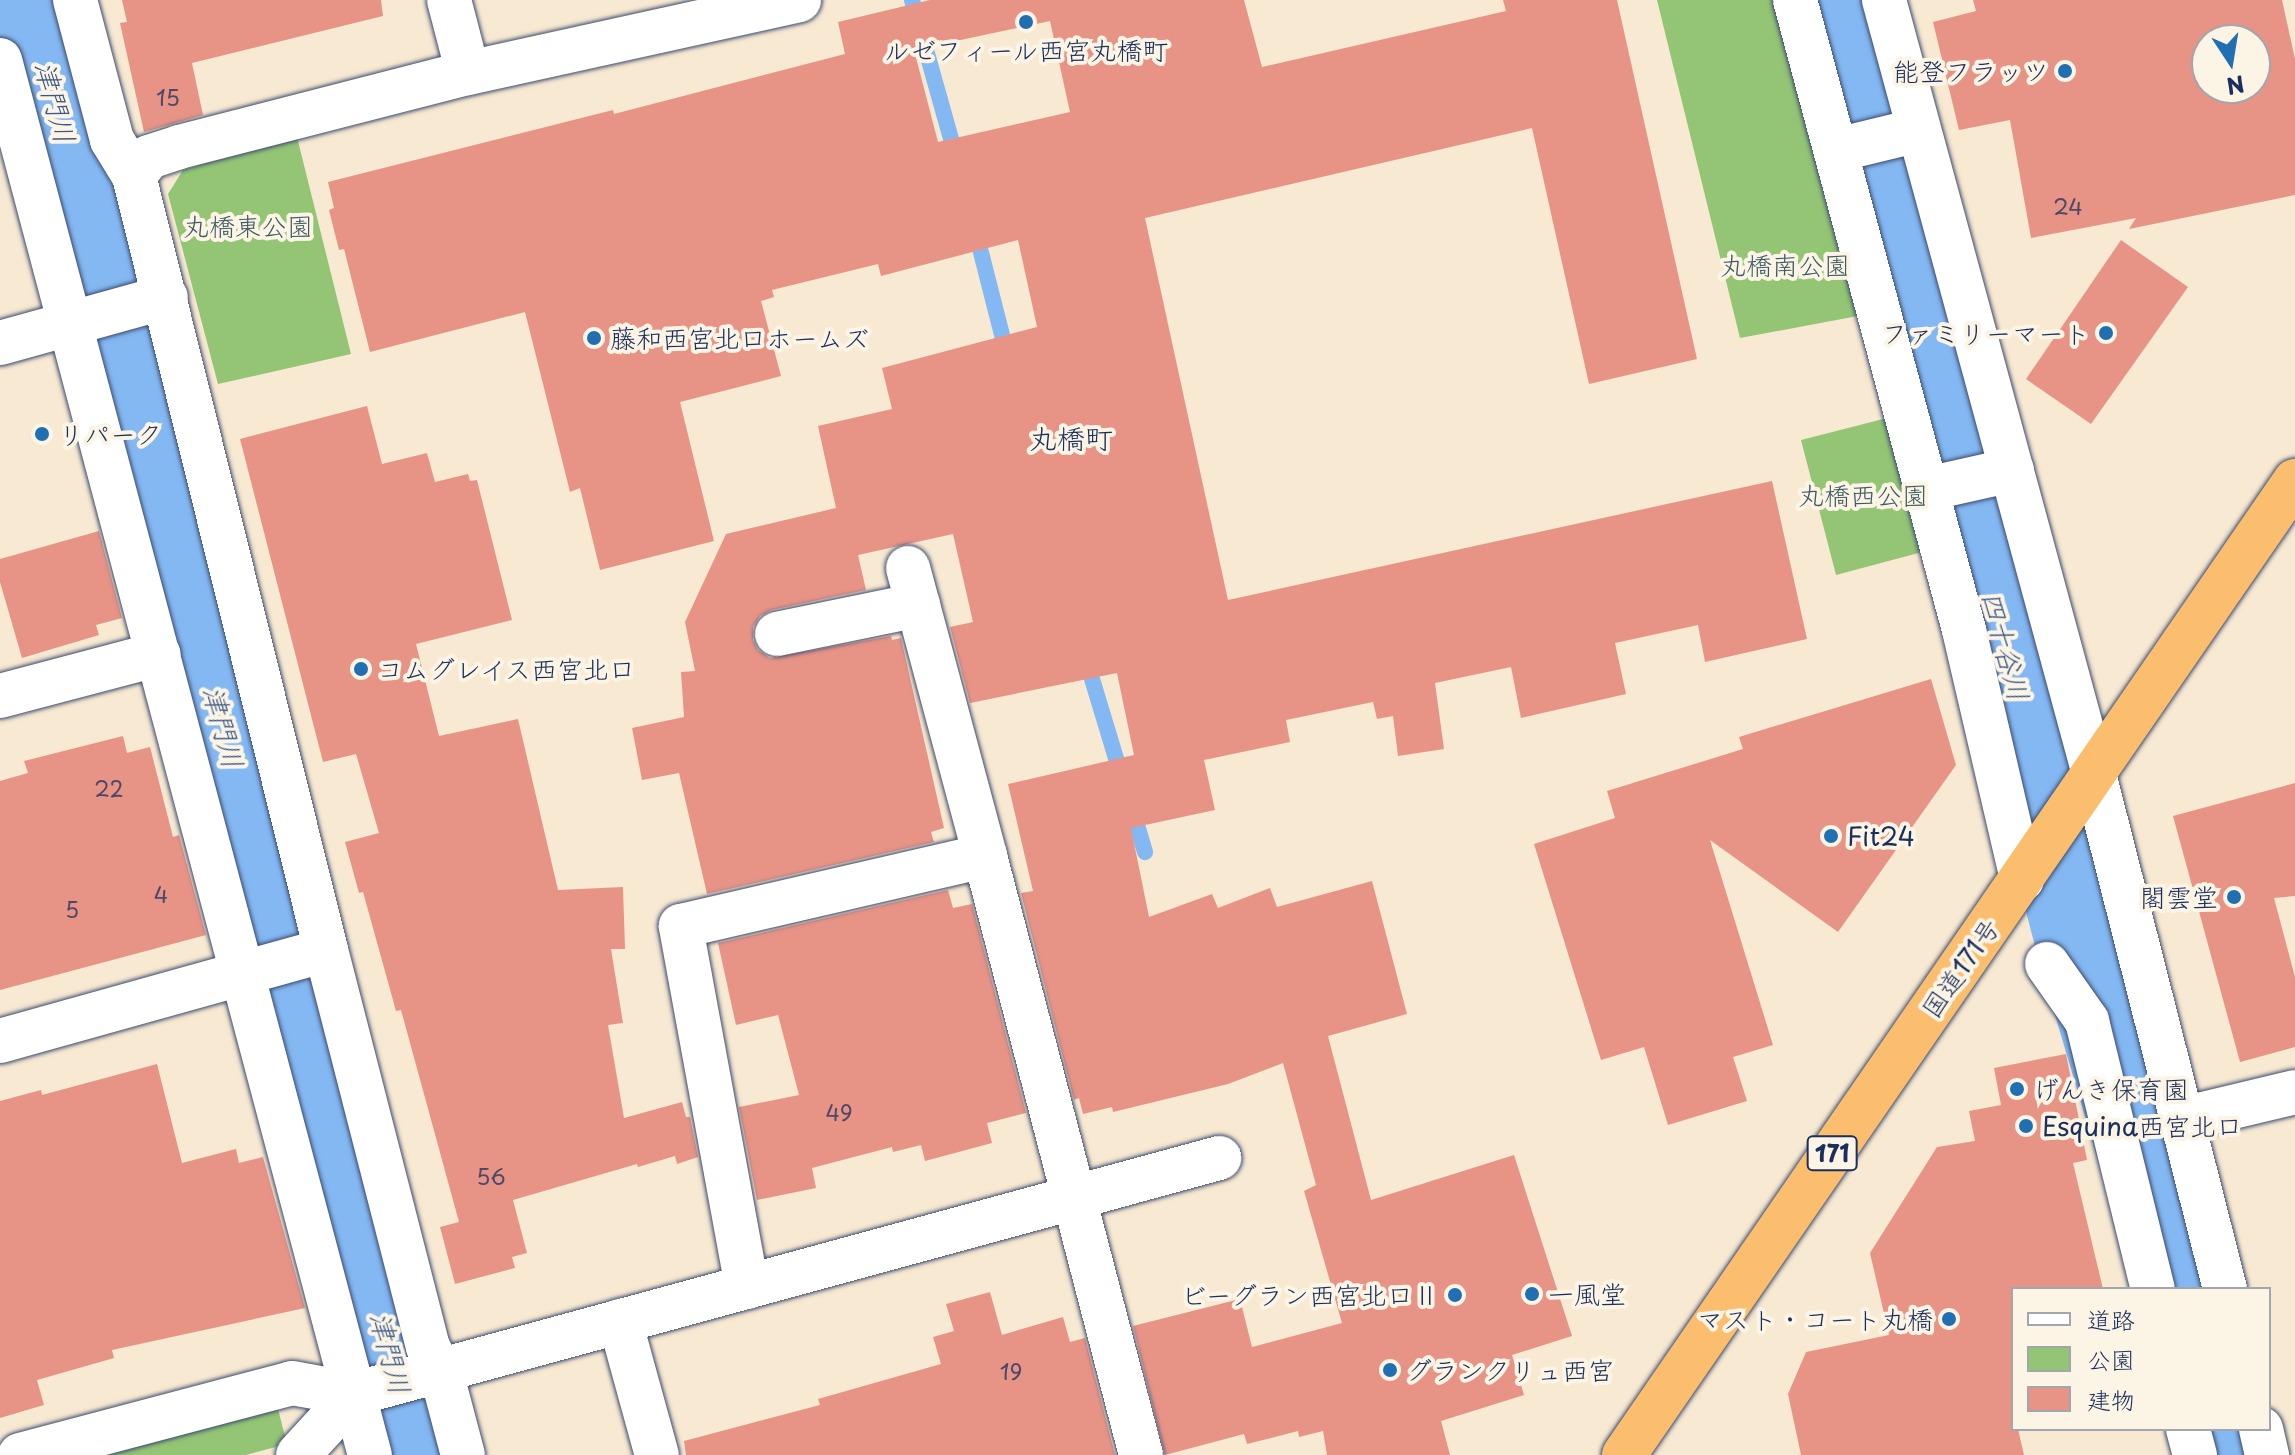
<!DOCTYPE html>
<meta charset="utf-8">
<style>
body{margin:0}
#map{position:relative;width:2295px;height:1455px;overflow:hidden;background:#f8e9d2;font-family:"Playpen Sans","Klee One",sans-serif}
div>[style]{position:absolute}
.green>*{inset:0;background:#93c575}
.stream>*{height:16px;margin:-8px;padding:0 8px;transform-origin:8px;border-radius:8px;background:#84b8f2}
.river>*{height:96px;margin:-48px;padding:0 48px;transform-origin:48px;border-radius:48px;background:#84b8f2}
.building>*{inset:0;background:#e79487}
.roads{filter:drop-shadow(0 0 2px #3c4b6f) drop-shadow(0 0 2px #3c4b6f)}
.minor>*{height:44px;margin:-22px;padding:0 22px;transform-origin:22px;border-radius:22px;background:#fff}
.highway>*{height:44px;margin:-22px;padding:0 22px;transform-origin:22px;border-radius:22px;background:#fabe6e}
.dots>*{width:22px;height:22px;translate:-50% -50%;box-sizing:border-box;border:4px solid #fcf5e5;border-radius:50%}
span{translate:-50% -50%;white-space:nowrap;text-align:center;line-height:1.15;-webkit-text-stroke:8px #fcf5e5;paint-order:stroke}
.number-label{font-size:22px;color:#4e4868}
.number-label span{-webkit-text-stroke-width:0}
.shield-label span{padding:2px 6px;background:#fcf5e5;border:2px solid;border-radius:6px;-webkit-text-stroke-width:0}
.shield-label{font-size:24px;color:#1b2f5e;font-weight:700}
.poi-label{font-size:26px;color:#1b2f5e}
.right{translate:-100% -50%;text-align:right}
.left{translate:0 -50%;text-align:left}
.park-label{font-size:26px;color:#3f5c65}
.street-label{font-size:26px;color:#1b2f5e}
.water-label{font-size:28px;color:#3a588a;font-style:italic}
.neighbourhood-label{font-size:28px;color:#1b2f5e}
.legend{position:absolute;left:2011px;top:1287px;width:260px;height:144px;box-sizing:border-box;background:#fcf5e5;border:2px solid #a2a6af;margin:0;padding:10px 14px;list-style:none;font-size:24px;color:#1b2f5e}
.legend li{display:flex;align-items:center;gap:16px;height:40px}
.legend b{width:40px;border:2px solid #a2a6af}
.north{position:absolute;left:2191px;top:24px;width:80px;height:80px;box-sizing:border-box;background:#fcf5e5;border:2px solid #a2a6af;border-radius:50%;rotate:168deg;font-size:22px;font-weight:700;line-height:32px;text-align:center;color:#1b2f5e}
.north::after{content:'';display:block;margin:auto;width:28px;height:36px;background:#1f6fb2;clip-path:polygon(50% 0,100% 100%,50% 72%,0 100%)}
</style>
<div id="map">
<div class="green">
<i style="clip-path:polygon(1657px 0,1774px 0,1863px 315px,1740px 338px)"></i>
<i style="clip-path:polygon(297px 137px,351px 354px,218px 384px,168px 194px,183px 170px)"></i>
<i style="clip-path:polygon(1891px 417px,1926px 551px,1836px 575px,1801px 440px)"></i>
<i style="clip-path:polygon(277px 1405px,287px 1444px,246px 1455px,90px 1455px)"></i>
</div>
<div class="stream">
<i style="left:912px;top:0;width:166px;rotate:74.3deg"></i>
<i style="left:975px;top:229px;width:133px;rotate:75.7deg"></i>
<i style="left:1086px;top:659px;width:124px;rotate:73.2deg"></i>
<i style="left:1132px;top:808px;width:46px;rotate:73.5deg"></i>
</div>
<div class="river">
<i style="left:29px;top:0;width:1506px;rotate:75deg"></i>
<i style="left:1838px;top:0;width:976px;rotate:75.39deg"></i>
<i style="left:2084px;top:944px;width:360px;rotate:73.5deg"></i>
<i style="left:2221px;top:1429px;width:27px;rotate:77deg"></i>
</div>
<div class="building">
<i style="clip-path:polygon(122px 0,381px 0,383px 16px,192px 63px,203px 115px,144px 132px,120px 23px,127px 22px)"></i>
<i style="clip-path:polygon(evenodd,930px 0,1244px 0,1262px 67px,1506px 11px,1503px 0,1617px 0,1697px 359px,1589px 384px,1532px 128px,1145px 218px,1228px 600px,1772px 481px,1807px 639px,1705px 662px,1698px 625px,1615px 643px,1626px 694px,1521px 718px,1511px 667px,1435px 683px,1444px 749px,1398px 756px,1393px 716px,1377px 719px,1373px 702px,1286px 720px,1290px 742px,1204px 760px,1215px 810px,1131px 828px,1149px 917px,1212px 894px,1218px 908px,1270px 888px,1277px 907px,1372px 881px,1407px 1014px,1328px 1036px,1371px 1200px,1514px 1155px,1572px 1336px,1512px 1355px,1524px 1395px,1441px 1421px,1450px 1455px,1327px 1455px,1323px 1431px,1299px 1437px,1298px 1431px,1247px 1444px,1244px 1434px,1165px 1455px,1133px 1326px,1240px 1299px,1252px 1347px,1342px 1323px,1304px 1191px,1316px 1185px,1283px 1063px,1228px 1084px,1113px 1112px,1112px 1107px,1083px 1114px,1079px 1098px,1074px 1100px,1021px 893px,1033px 891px,1008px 784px,1134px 755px,1117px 673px,970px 703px,950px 627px,973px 622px,953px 534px,858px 555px,866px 590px,771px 610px,760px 616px,753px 627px,753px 640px,758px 650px,770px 658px,891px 636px,892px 640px,901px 638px,944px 828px,931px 832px,934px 842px,707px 894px,679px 773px,642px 780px,632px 728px,684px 717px,681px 672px,695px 671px,685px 622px,726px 534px,836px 508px,818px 426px,892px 409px,882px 368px,1037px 327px,1018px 240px,881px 276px,878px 264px,772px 290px,774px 297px,761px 301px,781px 376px,680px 402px,714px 541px,600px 570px,580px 488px,570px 492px,525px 312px,370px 352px,344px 249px,339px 250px,329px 210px,334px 208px,328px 182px,613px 110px,614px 114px,845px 54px,838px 22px,930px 0,1050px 21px,1070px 112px,938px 142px,914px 50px,1050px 21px)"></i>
<i style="clip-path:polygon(evenodd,1973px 0,2282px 0,2295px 59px,2295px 195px,2129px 229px,2136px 218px,2031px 238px,2010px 120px,1959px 130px,1933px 22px,1976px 11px,1973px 0,2207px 40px,2255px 40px,2255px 88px,2207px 88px,2207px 40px)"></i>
<i style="clip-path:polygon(2121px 240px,2188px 287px,2091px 424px,2026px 379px)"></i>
<i style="clip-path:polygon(367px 406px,382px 464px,427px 453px,435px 482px,468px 474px,470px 481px,477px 480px,512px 620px,416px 644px,439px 736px,518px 719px,558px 890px,623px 887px,625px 949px,611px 949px,623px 1023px,608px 1025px,624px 1118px,682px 1102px,686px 1117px,690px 1117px,698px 1157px,677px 1164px,675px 1156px,638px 1167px,637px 1164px,513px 1200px,527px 1253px,512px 1257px,515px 1268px,455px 1284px,440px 1227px,459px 1222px,401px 1010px,396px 1011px,363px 892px,359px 893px,345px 842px,379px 833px,356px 754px,323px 762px,240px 439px)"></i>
<i style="clip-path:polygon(99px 531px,122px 618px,96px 625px,99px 635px,22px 658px,0 582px,0 559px)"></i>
<i style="clip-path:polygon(1931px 679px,1956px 765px,1838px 932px,1710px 840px,1773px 1045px,1733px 1057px,1747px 1101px,1668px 1125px,1644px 1047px,1601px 1060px,1534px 844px,1615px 818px,1607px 791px,1743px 749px,1739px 737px)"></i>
<i style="clip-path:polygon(123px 736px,127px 753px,150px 747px,173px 837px,179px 835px,206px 935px,0 990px,0 781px,28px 773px,24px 761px)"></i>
<i style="clip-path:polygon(2295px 783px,2295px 896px,2274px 898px,2295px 977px,2295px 1047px,2240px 1062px,2173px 816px)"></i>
<i style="clip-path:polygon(948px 890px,953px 908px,972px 904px,1026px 1113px,987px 1123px,992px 1143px,925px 1161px,921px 1145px,893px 1152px,892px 1147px,812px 1168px,816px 1188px,757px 1200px,739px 1107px,799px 1095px,778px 1015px,736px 1025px,718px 943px)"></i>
<i style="clip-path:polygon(2066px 1054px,2087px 1160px,2073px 1163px,2103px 1289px,2013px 1289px,2013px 1429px,2018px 1429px,2024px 1455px,1801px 1455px,1788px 1394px,1806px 1352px,1889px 1335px,1870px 1253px,1937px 1147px,1975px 1141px,1969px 1111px,2001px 1105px,1994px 1068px)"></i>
<i style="clip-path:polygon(157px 1064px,182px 1163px,236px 1149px,239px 1163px,263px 1157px,305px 1308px,112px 1350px,114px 1358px,37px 1380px,44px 1405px,0 1418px,0 1101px,41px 1090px,42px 1095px)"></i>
<i style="clip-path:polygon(990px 1292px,1002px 1335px,1063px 1317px,1070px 1342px,1085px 1338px,1115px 1455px,686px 1455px,684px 1441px,820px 1405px,818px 1399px,941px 1364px,933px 1337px,954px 1331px,946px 1304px)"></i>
</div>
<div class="roads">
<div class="minor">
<i style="left:75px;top:0;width:145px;rotate:75.2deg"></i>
<i style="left:112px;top:140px;width:42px;rotate:58.6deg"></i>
<i style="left:134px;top:176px;width:797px;rotate:76.07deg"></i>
<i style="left:326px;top:950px;width:410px;rotate:75.6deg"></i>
<i style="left:428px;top:1347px;width:28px;rotate:63deg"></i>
<i style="left:441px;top:1372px;width:86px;rotate:75.2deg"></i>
<i style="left:449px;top:0;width:75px;rotate:75.4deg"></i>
<i style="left:1795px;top:0;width:652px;rotate:74.98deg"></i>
<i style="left:1964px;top:630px;width:256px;rotate:76.9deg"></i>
<i style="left:1884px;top:0;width:802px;rotate:74.82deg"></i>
<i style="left:2094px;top:774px;width:531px;rotate:75.73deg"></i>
<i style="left:0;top:60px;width:1443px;rotate:75.15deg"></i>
<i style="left:1837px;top:150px;width:84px;rotate:-13.7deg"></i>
<i style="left:134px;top:176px;width:24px;rotate:-52deg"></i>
<i style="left:149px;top:157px;width:32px;rotate:-18deg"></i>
<i style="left:179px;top:147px;width:298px;rotate:-14.4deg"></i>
<i style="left:468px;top:73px;width:339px;rotate:-12.4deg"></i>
<i style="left:0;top:343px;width:172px;rotate:-15.5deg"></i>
<i style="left:1927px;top:489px;width:87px;rotate:-12.6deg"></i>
<i style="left:908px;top:568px;width:298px;rotate:75deg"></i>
<i style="left:777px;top:634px;width:144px;rotate:-11.6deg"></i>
<i style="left:0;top:696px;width:164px;rotate:-14.8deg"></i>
<i style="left:2047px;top:964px;width:70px;rotate:54.9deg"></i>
<i style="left:2087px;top:1021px;width:276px;rotate:76.2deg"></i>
<i style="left:0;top:1041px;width:338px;rotate:-15.6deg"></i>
<i style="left:2182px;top:1119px;width:116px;rotate:-13.4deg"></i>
<i style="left:747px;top:1287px;width:367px;rotate:-100.4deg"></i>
<i style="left:681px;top:926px;width:312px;rotate:-13deg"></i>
<i style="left:985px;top:856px;width:619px;rotate:75.4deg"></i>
<i style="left:620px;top:1321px;width:139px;rotate:74.6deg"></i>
<i style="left:2188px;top:1429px;width:27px;rotate:75deg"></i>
<i style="left:2261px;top:1429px;width:27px;rotate:77deg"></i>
<i style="left:20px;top:1455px;width:281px;rotate:-14.8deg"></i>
<i style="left:292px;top:1383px;width:63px;rotate:10.1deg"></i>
<i style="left:354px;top:1394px;width:897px;rotate:-15.26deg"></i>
<i style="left:298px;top:1455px;width:83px;rotate:-47.4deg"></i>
</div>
<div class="highway">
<i style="left:1624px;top:1455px;width:1183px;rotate:-55.44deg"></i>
</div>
</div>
<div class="dots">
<i style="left:1026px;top:22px;background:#1f6fb2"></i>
<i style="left:2065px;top:71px;background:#1f6fb2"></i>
<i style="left:2106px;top:333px;background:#1f6fb2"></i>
<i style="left:594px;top:338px;background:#1f6fb2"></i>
<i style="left:42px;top:434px;background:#1f6fb2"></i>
<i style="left:361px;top:669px;background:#1f6fb2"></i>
<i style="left:1831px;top:836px;background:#1f6fb2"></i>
<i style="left:2234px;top:897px;background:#1f6fb2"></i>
<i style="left:2017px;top:1089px;background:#1f6fb2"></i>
<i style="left:2026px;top:1126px;background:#1f6fb2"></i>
<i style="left:1532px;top:1294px;background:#1f6fb2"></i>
<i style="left:1455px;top:1295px;background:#1f6fb2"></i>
<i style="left:1949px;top:1319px;background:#1f6fb2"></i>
<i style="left:1390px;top:1370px;background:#1f6fb2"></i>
</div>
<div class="number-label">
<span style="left:168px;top:97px">15</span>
<span style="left:2068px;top:206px">24</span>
<span style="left:109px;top:788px">22</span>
<span style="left:161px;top:894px">4</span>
<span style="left:72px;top:909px">5</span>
<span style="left:839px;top:1112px">49</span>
<span style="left:491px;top:1176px">56</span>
<span style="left:1011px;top:1371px">19</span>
</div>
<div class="shield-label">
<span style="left:1832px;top:1153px">171</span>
</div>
<div class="poi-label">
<span style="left:1026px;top:50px">ルゼフィール西宮丸橋町</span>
<span class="right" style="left:2049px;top:71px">能登フラッツ</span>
<span class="right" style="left:2090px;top:333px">ファミリーマート</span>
<span class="left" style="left:610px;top:338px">藤和西宮北口ホームズ</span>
<span class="left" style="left:58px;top:434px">リパーク</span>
<span class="left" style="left:377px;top:669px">コムグレイス西宮北口</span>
<span class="left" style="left:1847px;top:836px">Fit24</span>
<span class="right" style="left:2218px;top:897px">閣雲堂</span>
<span class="left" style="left:2033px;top:1089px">げんき保育園</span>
<span class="left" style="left:2042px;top:1126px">Esquina西宮北口</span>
<span class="left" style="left:1548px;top:1294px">一風堂</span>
<span class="right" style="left:1439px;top:1295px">ビーグラン西宮北口Ⅱ</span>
<span class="right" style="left:1933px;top:1319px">マスト・コート丸橋</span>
<span class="left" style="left:1406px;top:1370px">グランクリュ西宮</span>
</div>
<div class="park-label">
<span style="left:248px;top:226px">丸橋東公園</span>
<span style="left:1785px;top:265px">丸橋南公園</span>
<span style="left:1863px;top:495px">丸橋西公園</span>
</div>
<div class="street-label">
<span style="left:1960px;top:968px;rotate:-55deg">国道171号</span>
</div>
<div class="water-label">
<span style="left:56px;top:102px;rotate:75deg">津門川</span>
<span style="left:2006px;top:646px;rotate:75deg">四十谷川</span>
<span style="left:224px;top:727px;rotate:75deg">津門川</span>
<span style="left:391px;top:1353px;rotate:75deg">津門川</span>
</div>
<div class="neighbourhood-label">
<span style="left:1071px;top:438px">丸橋町</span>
</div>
<ul class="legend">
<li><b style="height:10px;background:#fff"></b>道路</li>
<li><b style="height:22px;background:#93c575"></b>公園</li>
<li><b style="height:22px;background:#e79487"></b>建物</li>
</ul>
<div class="north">N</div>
</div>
